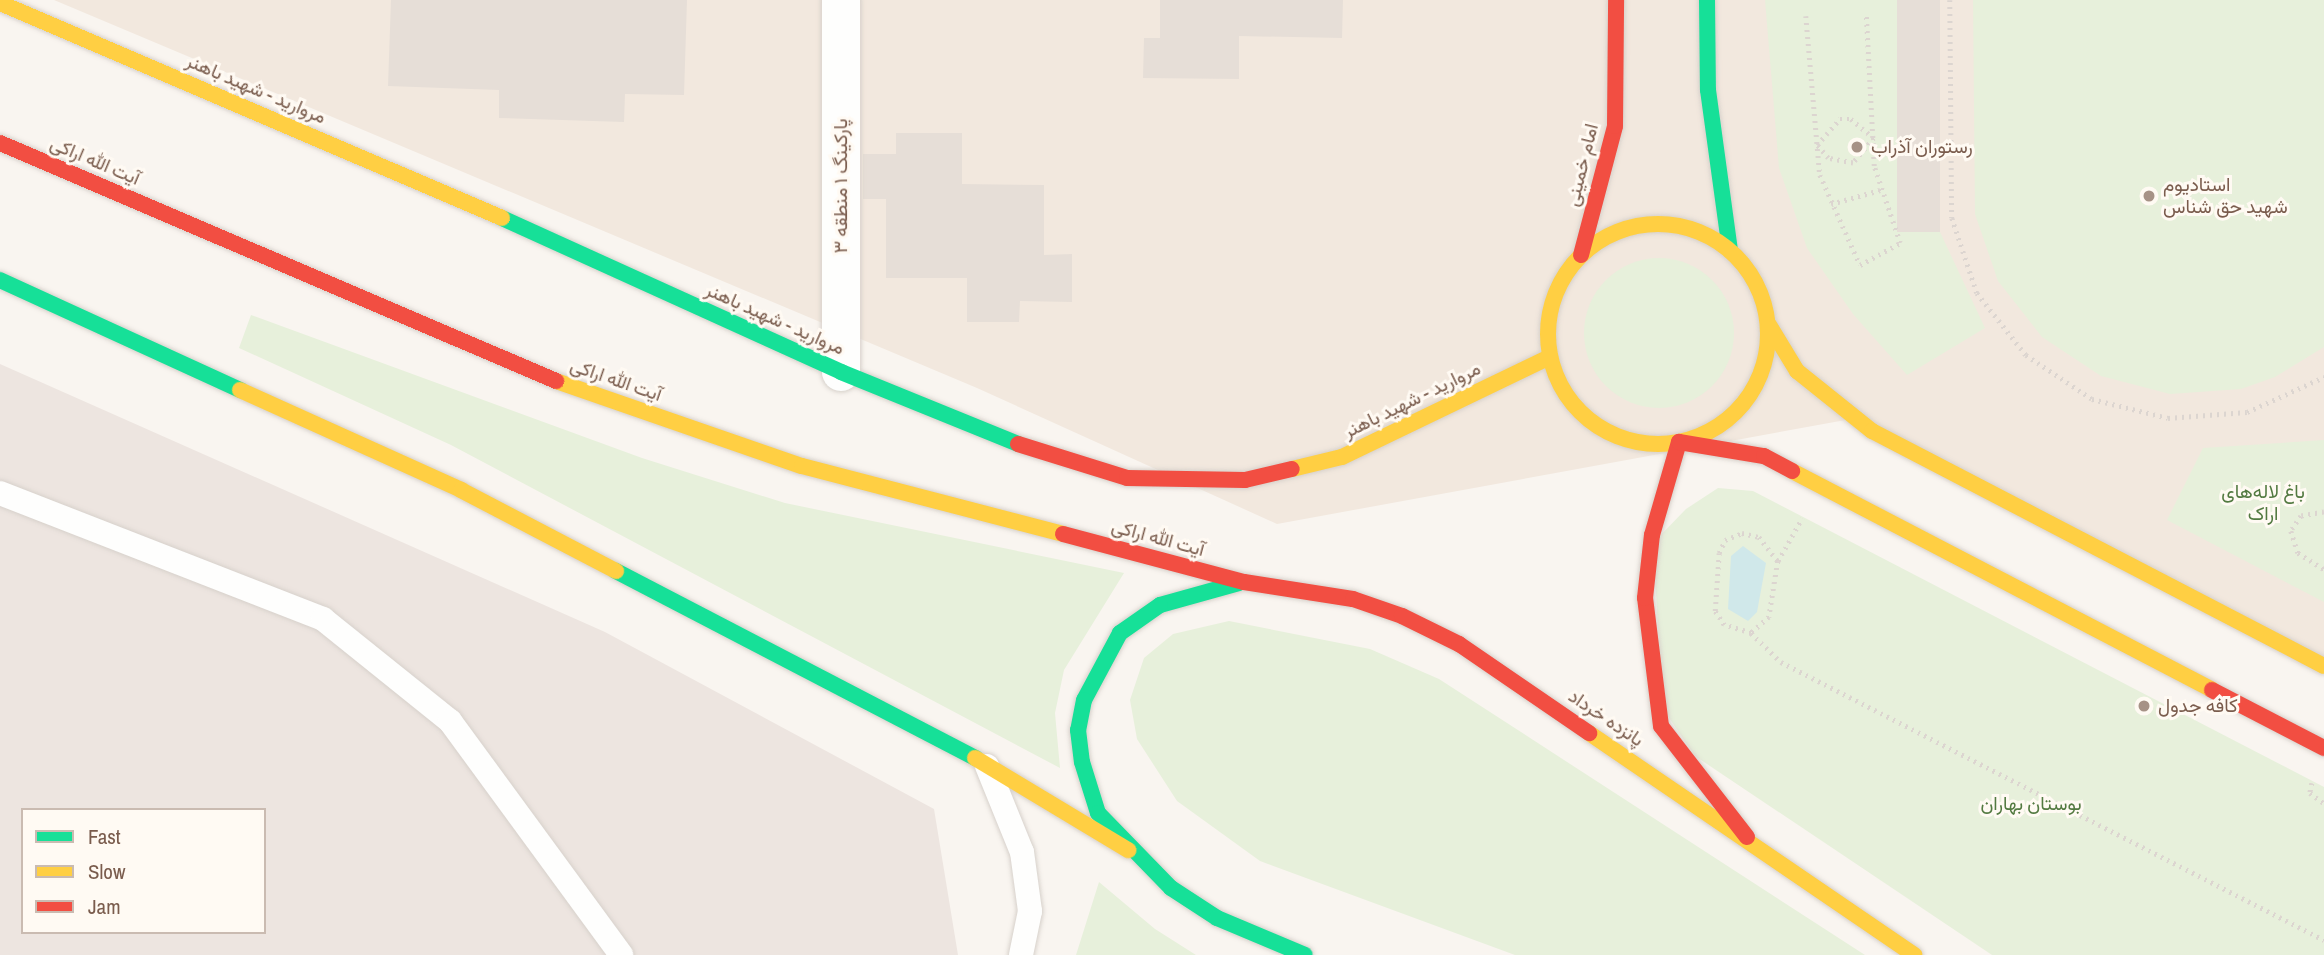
<!DOCTYPE html>
<meta charset="utf-8">
<style>
body{margin:0}
#map{position:relative;width:2324px;height:955px;overflow:hidden;background:#f9f5f0;font-family:"Archivo Narrow",Vazirmatn,sans-serif}
div>[style]{position:absolute}
.residential>*{inset:0;background:#f2e8de}
.industrial>*{inset:0;background:#ede5e0}
.green>*{inset:0;background:#e7f0db}
.round{border-radius:50%}
.water>*{inset:0;background:#d0e8ea}
.building>*{inset:0;background:#e6ded7}
.path>*{height:4.5px;margin-top:-2.25px;transform-origin:0;background:repeating-linear-gradient(90deg,#dcd5d0 0 2px,transparent 0 7px)}
.roads{filter:drop-shadow(0 0 2px #d7d1cb) drop-shadow(0 0 2px #d7d1cb)}
.lane>*{height:24px;margin:-12px;padding:0 12px;transform-origin:12px;border-radius:12px;background:#fefefd}
.street>*{height:38px;margin:-19px;padding:0 19px;transform-origin:19px;border-radius:19px;background:#fefefd}
.fast>*{height:16px;margin:-8px;padding:0 8px;transform-origin:8px;border-radius:8px;background:#16e098}
.slow>*{height:16px;margin:-8px;padding:0 8px;transform-origin:8px;border-radius:8px;background:#ffcf43}
.slow>.ring{margin:-8px;padding:0;box-sizing:content-box;background:none;border:16px solid #ffcf43;border-radius:50%}
.jam>*{height:16px;margin:-8px;padding:0 8px;transform-origin:8px;border-radius:8px;background:#f24e42}
.dots>*{width:19px;height:19px;translate:-50% -50%;box-sizing:border-box;border:4px solid #fffaf3;border-radius:50%}
span{translate:-50% -50%;white-space:nowrap;text-align:center;line-height:1.15;-webkit-text-stroke:6px #fffaf3;paint-order:stroke}
.street-label{font-size:19px;color:#7a5c4d}
.poi-label{font-size:19px;color:#7a5c4d}
.left{translate:0 -50%;text-align:left}
.park-label{font-size:19px;color:#537a41}
.legend{position:absolute;left:21px;top:808px;width:245px;height:126px;box-sizing:border-box;background:#fffaf3;border:2px solid #cabbb1;margin:0;padding:9px 12px;list-style:none;font-size:21px;color:#7a5c4d}
.legend li{display:flex;align-items:center;gap:14px;height:35px}
.legend b{width:35px;border:2px solid #cabbb1}
</style>
<div id="map">
<div class="residential">
<i style="clip-path:polygon(54px 0,2324px 0,2324px 663px,1862px 417px,1277px 524px,977px 388px)"></i>
</div>
<div class="industrial">
<i style="clip-path:polygon(evenodd,0 364px,605px 632px,934px 809px,958px 955px,0 955px,0 364px,23px 810px,264px 810px,264px 932px,23px 932px,23px 810px)"></i>
</div>
<div class="green">
<i style="clip-path:polygon(1765px 0,1897px 0,1898px 232px,1940px 232px,1985px 328px,1907px 375px,1853px 314px,1807px 248px,1779px 168px)"></i>
<i style="clip-path:polygon(1973px 0,2324px 0,2324px 347px,2275px 377px,2241px 389px,2170px 394px,2101px 376px,2042px 337px,1998px 281px,1975px 214px)"></i>
<i class="round" style="left:1584px;top:258px;width:150px;height:150px"></i>
<i style="clip-path:polygon(251px 315px,642px 458px,785px 503px,1124px 573px,1064px 670px,1055px 713px,1060px 768px,451px 445px,239px 348px)"></i>
<i style="clip-path:polygon(2324px 440px,2324px 602px,2167px 520px,2203px 448px)"></i>
<i style="clip-path:polygon(1718px 488px,1753px 491px,2324px 787px,2324px 955px,1992px 955px,1695px 756px,1663px 709px,1653px 543px,1686px 509px)"></i>
<i style="clip-path:polygon(1229px 621px,1370px 649px,1439px 679px,1865px 955px,1515px 955px,1260px 861px,1177px 801px,1137px 739px,1130px 700px,1144px 658px,1173px 634px)"></i>
<i style="clip-path:polygon(1099px 882px,1155px 929px,1196px 955px,1076px 955px)"></i>
</div>
<div class="water">
<i style="clip-path:polygon(1743px 546px,1766px 563px,1757px 612px,1748px 621px,1728px 609px,1731px 556px)"></i>
</div>
<div class="building">
<i style="clip-path:polygon(391px 0,687px 0,684px 95px,625px 94px,624px 122px,499px 118px,499px 90px,388px 86px)"></i>
<i style="clip-path:polygon(1160px 0,1343px 0,1342px 38px,1239px 36px,1239px 79px,1143px 78px,1144px 38px,1160px 38px)"></i>
<i style="clip-path:polygon(1897px 0,1940px 0,1940px 232px,1897px 232px)"></i>
<i style="clip-path:polygon(896px 133px,962px 133px,962px 184px,1044px 185px,1044px 255px,1072px 254px,1072px 302px,1020px 301px,1019px 322px,967px 322px,967px 278px,886px 278px,886px 199px,863px 199px,863px 154px,896px 154px)"></i>
</div>
<div class="path">
<i style="left:1950px;top:0;width:218px;rotate:89.5deg"></i>
<i style="left:1952px;top:218px;width:79px;rotate:71.6deg"></i>
<i style="left:1977px;top:293px;width:79px;rotate:51.7deg"></i>
<i style="left:2026px;top:355px;width:79px;rotate:33.7deg"></i>
<i style="left:2092px;top:399px;width:78px;rotate:14deg"></i>
<i style="left:2168px;top:418px;width:79px;rotate:-4.3deg"></i>
<i style="left:2247px;top:412px;width:85px;rotate:-24.4deg"></i>
<i style="left:1806px;top:16px;width:160px;rotate:85deg"></i>
<i style="left:1820px;top:175px;width:98px;rotate:66deg"></i>
<i style="left:1860px;top:265px;width:46px;rotate:-28.8deg"></i>
<i style="left:1900px;top:243px;width:81px;rotate:-108.7deg"></i>
<i style="left:1874px;top:166px;width:153px;rotate:-93deg"></i>
<i style="left:1840px;top:119px;width:11px"></i>
<i style="left:1851px;top:119px;width:30px;rotate:40deg"></i>
<i style="left:1874px;top:138px;width:33px;rotate:130deg"></i>
<i style="left:1853px;top:163px;width:25px;rotate:-169deg"></i>
<i style="left:1828px;top:158px;width:17px;rotate:-130deg"></i>
<i style="left:1817px;top:145px;width:35px;rotate:-49deg"></i>
<i style="left:1831px;top:204px;width:51px;rotate:-15.9deg"></i>
<i style="left:2324px;top:512px;width:23px;rotate:170deg"></i>
<i style="left:2301px;top:516px;width:18px;rotate:124deg"></i>
<i style="left:2291px;top:531px;width:23px;rotate:72deg"></i>
<i style="left:2298px;top:553px;width:31px;rotate:32deg"></i>
<i style="left:1742px;top:533px;width:17px;rotate:13deg"></i>
<i style="left:1759px;top:537px;width:31px;rotate:52deg"></i>
<i style="left:1778px;top:561px;width:57px;rotate:99.1deg"></i>
<i style="left:1769px;top:617px;width:24px;rotate:138deg"></i>
<i style="left:1751px;top:633px;width:28px;rotate:-163deg"></i>
<i style="left:1724px;top:625px;width:17px;rotate:-123deg"></i>
<i style="left:1715px;top:611px;width:58px;rotate:-86.1deg"></i>
<i style="left:1719px;top:553px;width:14px;rotate:-65deg"></i>
<i style="left:1725px;top:540px;width:18px;rotate:-22deg"></i>
<i style="left:1778px;top:561px;width:49px;rotate:-60.8deg"></i>
<i style="left:1751px;top:633px;width:42px;rotate:44deg"></i>
<i style="left:1781px;top:662px;width:610px;rotate:27.11deg"></i>
<i style="left:2312px;top:783px;width:10px;rotate:101deg"></i>
<i style="left:2310px;top:793px;width:17px;rotate:36deg"></i>
</div>
<div class="roads">
<div class="lane">
<i style="left:0;top:493px;width:347px;rotate:21.3deg"></i>
<i style="left:323px;top:619px;width:163px;rotate:38.8deg"></i>
<i style="left:450px;top:721px;width:290px;rotate:53.8deg"></i>
<i style="left:987px;top:766px;width:93px;rotate:67.9deg"></i>
<i style="left:1022px;top:852px;width:60px;rotate:82.3deg"></i>
<i style="left:1030px;top:911px;width:45px;rotate:101.6deg"></i>
</div>
<div class="street">
<i style="left:841px;top:372px;width:372px;rotate:-90deg"></i>
</div>
<div class="fast">
<i style="left:1707px;top:0;width:90px;rotate:89.4deg"></i>
<i style="left:1708px;top:90px;width:162px;rotate:82.2deg"></i>
<i style="left:502px;top:218px;width:372px;rotate:24.4deg"></i>
<i style="left:841px;top:372px;width:191px;rotate:22.1deg"></i>
<i style="left:0;top:280px;width:264px;rotate:24.6deg"></i>
<i style="left:616px;top:571px;width:405px;rotate:27.5deg"></i>
<i style="left:1239px;top:583px;width:82px;rotate:164.4deg"></i>
<i style="left:1160px;top:605px;width:49px;rotate:145deg"></i>
<i style="left:1120px;top:633px;width:76px;rotate:118.2deg"></i>
<i style="left:1084px;top:700px;width:31px;rotate:101deg"></i>
<i style="left:1078px;top:730px;width:32px;rotate:83deg"></i>
<i style="left:1082px;top:762px;width:53px;rotate:72.6deg"></i>
<i style="left:1098px;top:813px;width:105px;rotate:45.8deg"></i>
<i style="left:1171px;top:888px;width:55px;rotate:33.1deg"></i>
<i style="left:1217px;top:918px;width:95px;rotate:22.8deg"></i>
</div>
<div class="slow">
<i style="left:0;top:3px;width:546px;rotate:23.18deg"></i>
<i class="ring" style="left:1548px;top:224px;width:204px;height:204px"></i>
<i style="left:1769px;top:325px;width:54px;rotate:58.7deg"></i>
<i style="left:1797px;top:371px;width:96px;rotate:38.7deg"></i>
<i style="left:1872px;top:431px;width:509px;rotate:27.47deg"></i>
<i style="left:556px;top:381px;width:260px;rotate:19.1deg"></i>
<i style="left:802px;top:466px;width:270px;rotate:14.6deg"></i>
<i style="left:240px;top:390px;width:243px;rotate:24.3deg"></i>
<i style="left:461px;top:490px;width:175px;rotate:27.6deg"></i>
<i style="left:1292px;top:469px;width:51px;rotate:-13.5deg"></i>
<i style="left:1342px;top:457px;width:231px;rotate:-25.7deg"></i>
<i style="left:1792px;top:471px;width:474px;rotate:27.5deg"></i>
<i style="left:1589px;top:733px;width:394px;rotate:34.3deg"></i>
<i style="left:975px;top:758px;width:179px;rotate:31deg"></i>
</div>
<div class="jam">
<i style="left:0;top:143px;width:605px;rotate:23.17deg"></i>
<i style="left:1581px;top:255px;width:133px;rotate:-75.2deg"></i>
<i style="left:1615px;top:126px;width:126px;rotate:-89.5deg"></i>
<i style="left:1018px;top:444px;width:114px;rotate:17.3deg"></i>
<i style="left:1127px;top:478px;width:118px;rotate:1deg"></i>
<i style="left:1245px;top:480px;width:48px;rotate:-13.2deg"></i>
<i style="left:1063px;top:534px;width:187px;rotate:14.9deg"></i>
<i style="left:1244px;top:582px;width:110px;rotate:8.9deg"></i>
<i style="left:1353px;top:599px;width:52px;rotate:19.1deg"></i>
<i style="left:1402px;top:616px;width:64px;rotate:26.2deg"></i>
<i style="left:1459px;top:644px;width:158px;rotate:34.4deg"></i>
<i style="left:2212px;top:690px;width:126px;rotate:27.4deg"></i>
<i style="left:1747px;top:837px;width:140px;rotate:-127.8deg"></i>
<i style="left:1661px;top:726px;width:129px;rotate:-97.1deg"></i>
<i style="left:1645px;top:598px;width:63px;rotate:-83.7deg"></i>
<i style="left:1652px;top:535px;width:97px;rotate:-73.8deg"></i>
<i style="left:1679px;top:442px;width:86px;rotate:9.4deg"></i>
<i style="left:1764px;top:456px;width:32px;rotate:28deg"></i>
</div>
</div>
<div class="dots">
<i style="left:1857px;top:147px;background:#a69286"></i>
<i style="left:2149px;top:196px;background:#a69286"></i>
<i style="left:2144px;top:706px;background:#a69286"></i>
</div>
<div class="street-label">
<span style="left:256px;top:89px;rotate:23deg">مروارید - شهید باهنر</span>
<span style="left:95px;top:161px;rotate:23deg">آیت الله اراکی</span>
<span style="left:1582px;top:165px;rotate:-76deg">امام خمینی</span>
<span style="left:841px;top:186px;rotate:-90deg">پارکینگ ۱ منطقه ۳</span>
<span style="left:775px;top:319px;rotate:24deg">مروارید - شهید باهنر</span>
<span style="left:616px;top:380px;rotate:19deg">آیت الله اراکی</span>
<span style="left:1412px;top:400px;rotate:-26deg">مروارید - شهید باهنر</span>
<span style="left:1158px;top:538px;rotate:15deg">آیت الله اراکی</span>
<span style="left:1606px;top:718px;rotate:34deg">پانزده خرداد</span>
</div>
<div class="poi-label">
<span class="left" style="left:1871px;top:147px">رستوران آذراب</span>
<span class="left" style="left:2163px;top:196px">استادیوم<br>شهید حق شناس</span>
<span class="left" style="left:2158px;top:706px">کافه جدول</span>
</div>
<div class="park-label">
<span style="left:2263px;top:503px">باغ لاله‌های<br>اراک</span>
<span style="left:2031px;top:804px">بوستان بهاران</span>
</div>
<ul class="legend">
<li><b style="height:9px;background:#16e098"></b>Fast</li>
<li><b style="height:9px;background:#ffcf43"></b>Slow</li>
<li><b style="height:9px;background:#f24e42"></b>Jam</li>
</ul>
</div>
